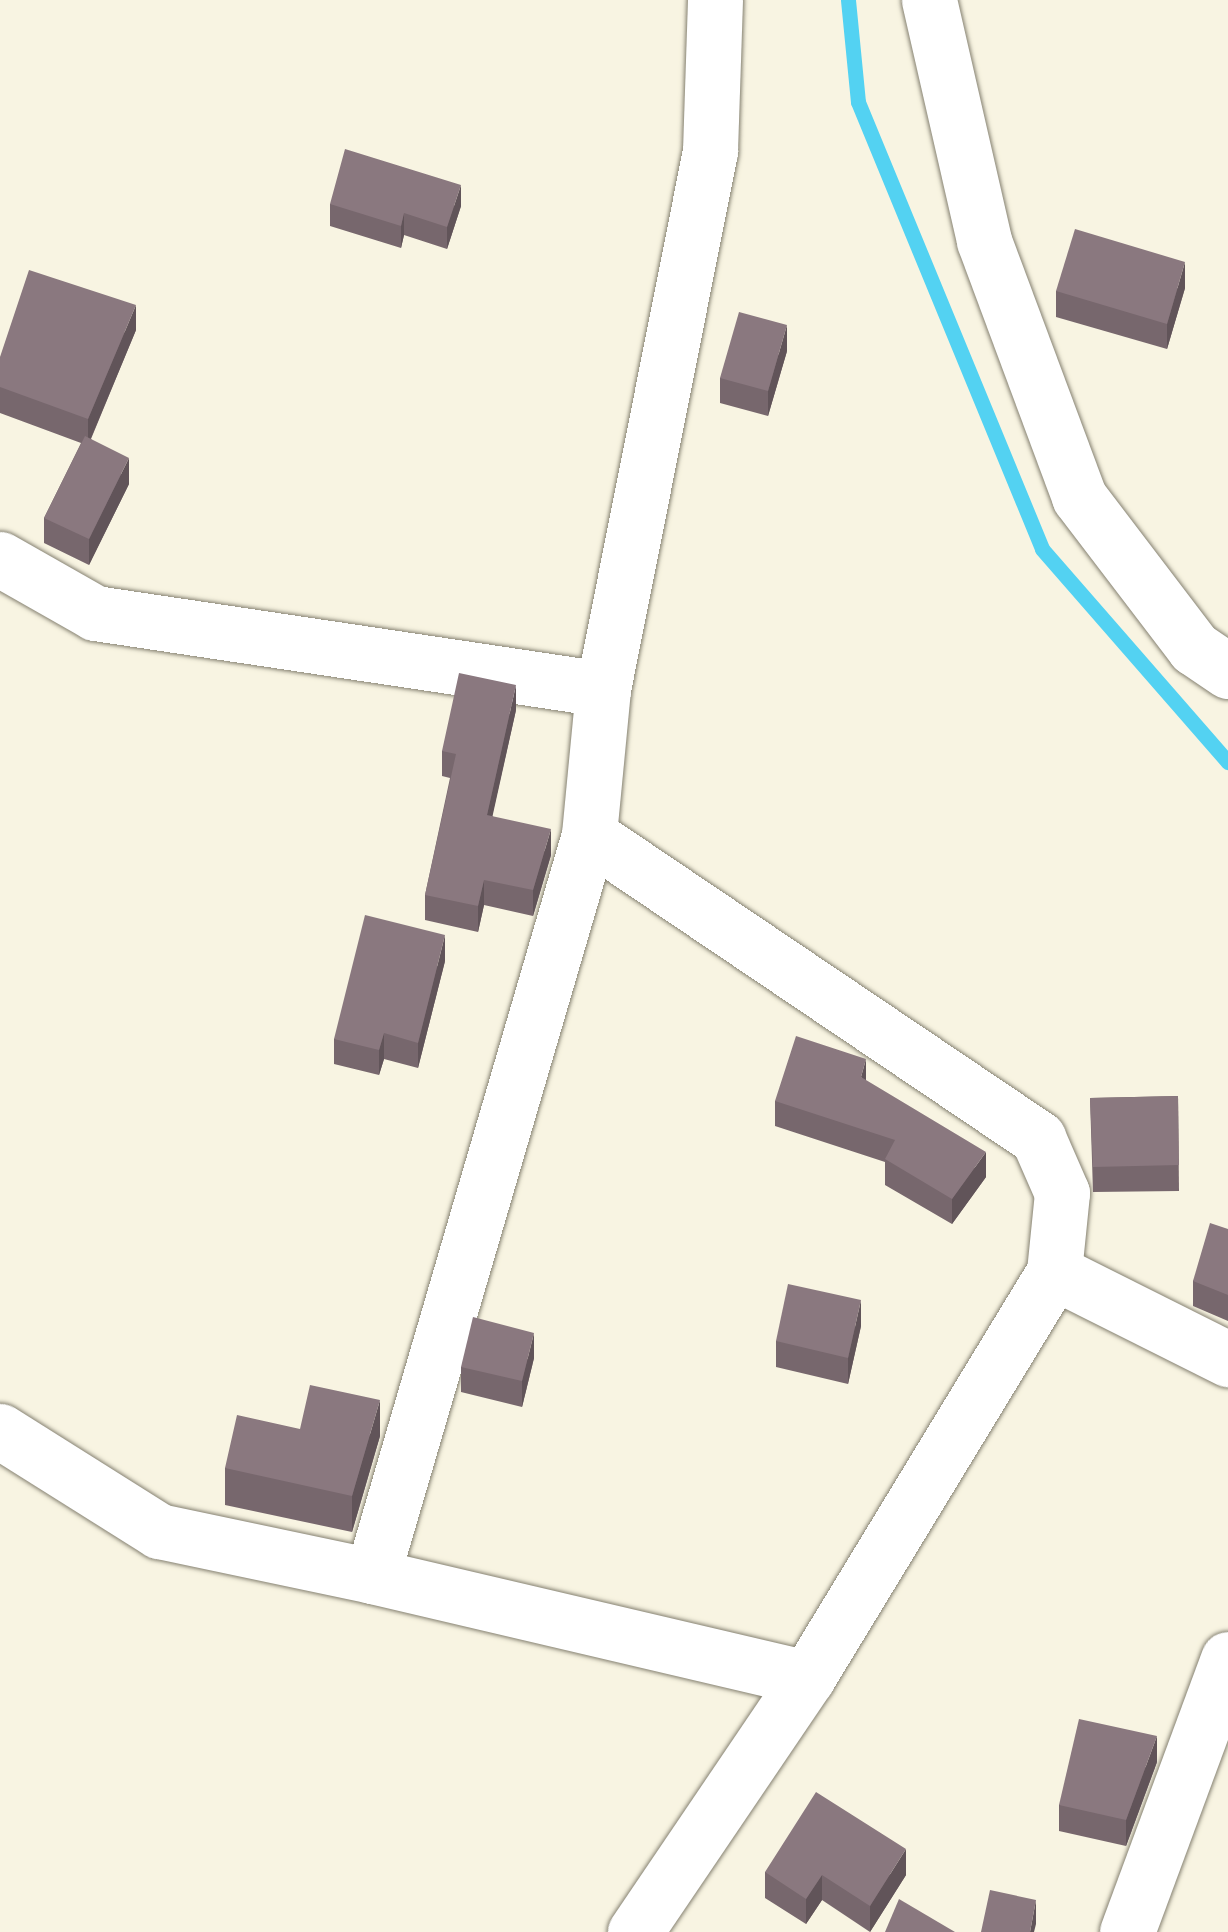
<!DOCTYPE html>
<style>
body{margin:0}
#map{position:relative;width:1228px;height:1932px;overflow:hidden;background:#f8f4e2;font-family:"Open Sans",sans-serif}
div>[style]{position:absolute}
.stream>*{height:15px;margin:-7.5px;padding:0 7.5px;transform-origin:7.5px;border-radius:7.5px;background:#53d2f2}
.roads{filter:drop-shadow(0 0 2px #858171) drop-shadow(0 0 2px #858171)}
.minor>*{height:55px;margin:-27.5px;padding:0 27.5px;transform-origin:27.5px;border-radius:27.5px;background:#fff}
.wall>*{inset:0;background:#77676d}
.shaded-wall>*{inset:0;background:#615459}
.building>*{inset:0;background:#8a787f}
span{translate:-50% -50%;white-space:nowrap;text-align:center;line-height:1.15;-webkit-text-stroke:10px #fff;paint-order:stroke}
</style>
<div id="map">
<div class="stream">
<i style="left:848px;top:0;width:102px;rotate:84.4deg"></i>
<i style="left:858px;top:102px;width:483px;rotate:67.6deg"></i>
<i style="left:1042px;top:549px;width:283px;rotate:48.9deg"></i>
</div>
<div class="roads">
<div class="minor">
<i style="left:715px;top:0;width:151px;rotate:91.9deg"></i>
<i style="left:710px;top:151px;width:549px;rotate:101.25deg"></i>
<i style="left:603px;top:689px;width:147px;rotate:95.5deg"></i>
<i style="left:589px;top:835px;width:772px;rotate:106.32deg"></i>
<i style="left:372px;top:1576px;width:447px;rotate:13.2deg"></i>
<i style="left:929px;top:0;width:247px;rotate:77.1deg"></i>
<i style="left:984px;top:241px;width:273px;rotate:69.6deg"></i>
<i style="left:1079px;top:497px;width:190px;rotate:52.7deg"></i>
<i style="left:1194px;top:648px;width:41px;rotate:34.1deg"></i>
<i style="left:0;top:559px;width:109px;rotate:29.6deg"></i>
<i style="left:95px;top:613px;width:514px;rotate:8.51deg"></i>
<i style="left:589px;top:835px;width:542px;rotate:34.01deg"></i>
<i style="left:1038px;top:1138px;width:60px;rotate:66.4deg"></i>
<i style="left:1062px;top:1193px;width:79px;rotate:95.8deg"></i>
<i style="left:1054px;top:1272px;width:475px;rotate:121.3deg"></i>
<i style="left:807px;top:1678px;width:307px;rotate:124.1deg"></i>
<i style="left:1054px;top:1272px;width:195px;rotate:26.6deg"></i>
<i style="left:0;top:1431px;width:188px;rotate:32.2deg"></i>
<i style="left:159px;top:1531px;width:218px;rotate:11.9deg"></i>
<i style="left:1127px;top:1932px;width:291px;rotate:-69.7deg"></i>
</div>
</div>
<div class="wall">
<i style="clip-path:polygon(330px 204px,461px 206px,447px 249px,404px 235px,401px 248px,330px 226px)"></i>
<i style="clip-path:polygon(1185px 288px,1167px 349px,1056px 317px,1056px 291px)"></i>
<i style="clip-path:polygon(136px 330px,91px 439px,129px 484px,89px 565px,44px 543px,44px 518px,81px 443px,0 413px,0 357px)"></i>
<i style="clip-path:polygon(787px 351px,768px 416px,720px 403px,720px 378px)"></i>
<i style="clip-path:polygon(516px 710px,492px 816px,551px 855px,533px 916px,484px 905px,478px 932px,425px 920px,425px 895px,450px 778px,442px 776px,442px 751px)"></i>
<i style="clip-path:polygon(445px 961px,418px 1068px,384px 1059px,379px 1075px,334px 1064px,334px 1039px)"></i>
<i style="clip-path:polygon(866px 1081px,986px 1177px,952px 1224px,885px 1185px,885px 1162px,775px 1126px,775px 1101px)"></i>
<i style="clip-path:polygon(1178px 1096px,1179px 1191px,1093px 1192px,1090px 1098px)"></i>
<i style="clip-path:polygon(1228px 1229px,1228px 1321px,1193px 1306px,1193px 1281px)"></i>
<i style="clip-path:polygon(861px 1326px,848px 1384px,776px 1367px,776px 1341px)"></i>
<i style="clip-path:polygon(534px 1358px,522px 1407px,461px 1392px,461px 1367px)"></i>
<i style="clip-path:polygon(300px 1429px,380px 1436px,352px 1532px,225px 1505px,225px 1468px)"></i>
<i style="clip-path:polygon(1157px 1762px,1126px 1846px,1059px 1831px,1059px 1805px)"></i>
<i style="clip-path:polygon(765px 1872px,906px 1875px,870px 1932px,822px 1900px,806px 1924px,765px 1898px)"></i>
</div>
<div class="shaded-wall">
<i style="clip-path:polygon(461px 185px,461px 206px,447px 249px,447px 227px)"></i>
<i style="clip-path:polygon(404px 213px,404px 235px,401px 248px,401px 226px)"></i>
<i style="clip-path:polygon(1185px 262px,1185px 288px,1167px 349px,1167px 324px)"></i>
<i style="clip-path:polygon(136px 305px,136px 330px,88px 445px,88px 419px)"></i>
<i style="clip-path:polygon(787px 325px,787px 351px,768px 416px,768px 391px)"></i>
<i style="clip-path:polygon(129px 458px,129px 484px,89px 565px,89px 539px)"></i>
<i style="clip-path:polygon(516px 685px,516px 710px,487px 841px,487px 815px)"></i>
<i style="clip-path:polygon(551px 829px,551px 855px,533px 916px,533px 890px)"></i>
<i style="clip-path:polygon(484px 880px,484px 905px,478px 932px,478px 906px)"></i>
<i style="clip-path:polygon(445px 935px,445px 961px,418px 1068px,418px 1043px)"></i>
<i style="clip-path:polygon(384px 1033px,384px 1059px,379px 1075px,379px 1050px)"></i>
<i style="clip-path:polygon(866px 1059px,866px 1085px,861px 1077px)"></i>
<i style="clip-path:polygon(986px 1152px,986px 1177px,952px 1224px,952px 1199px)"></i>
<i style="clip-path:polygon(861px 1300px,861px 1326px,848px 1384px,848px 1358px)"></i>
<i style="clip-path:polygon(534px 1333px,534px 1358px,522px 1407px,522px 1381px)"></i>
<i style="clip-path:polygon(380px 1400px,380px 1436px,352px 1532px,352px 1496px)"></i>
<i style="clip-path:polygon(1157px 1736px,1157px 1762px,1126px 1846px,1126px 1820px)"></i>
<i style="clip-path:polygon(906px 1849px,906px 1875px,870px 1932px,870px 1906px)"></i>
<i style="clip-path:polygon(822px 1875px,822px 1900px,806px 1924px,806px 1899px)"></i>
<i style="clip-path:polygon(1036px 1900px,1036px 1924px,1034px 1932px,1030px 1932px)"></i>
</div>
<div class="building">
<i style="clip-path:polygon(345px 149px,461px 185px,447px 227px,404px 213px,401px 226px,330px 204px)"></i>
<i style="clip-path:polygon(1075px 229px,1185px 262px,1167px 324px,1056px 291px)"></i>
<i style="clip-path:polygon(29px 270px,136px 305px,88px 419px,0 387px,0 357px)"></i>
<i style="clip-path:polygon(739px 312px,787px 325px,768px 391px,720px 378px)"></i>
<i style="clip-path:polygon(85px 436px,129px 458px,89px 539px,44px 518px)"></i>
<i style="clip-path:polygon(459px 673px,516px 685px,487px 815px,551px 829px,533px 890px,484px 880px,478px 906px,425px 895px,456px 754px,442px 751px)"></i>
<i style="clip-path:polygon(365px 915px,445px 935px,418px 1043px,384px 1033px,379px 1050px,334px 1039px)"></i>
<i style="clip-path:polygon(796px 1036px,866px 1059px,861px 1077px,986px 1152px,952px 1199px,885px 1159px,895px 1140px,775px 1101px)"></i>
<i style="clip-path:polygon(1178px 1096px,1179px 1165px,1093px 1167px,1090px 1098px)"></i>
<i style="clip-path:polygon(1210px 1223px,1228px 1229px,1228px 1295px,1193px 1281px)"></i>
<i style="clip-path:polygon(788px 1284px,861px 1300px,848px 1358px,776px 1341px)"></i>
<i style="clip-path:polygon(473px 1317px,534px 1333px,522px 1381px,461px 1367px)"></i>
<i style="clip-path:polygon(310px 1385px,380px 1400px,352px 1496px,225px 1468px,237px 1415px,300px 1429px)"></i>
<i style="clip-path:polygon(1079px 1719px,1157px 1736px,1126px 1820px,1059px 1805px)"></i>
<i style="clip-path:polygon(816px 1792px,906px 1849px,870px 1906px,822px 1875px,806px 1899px,765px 1872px)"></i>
<i style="clip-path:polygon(990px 1890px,1036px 1900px,1030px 1932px,981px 1932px)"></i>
<i style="clip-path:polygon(899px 1899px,955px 1932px,885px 1932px)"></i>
</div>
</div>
